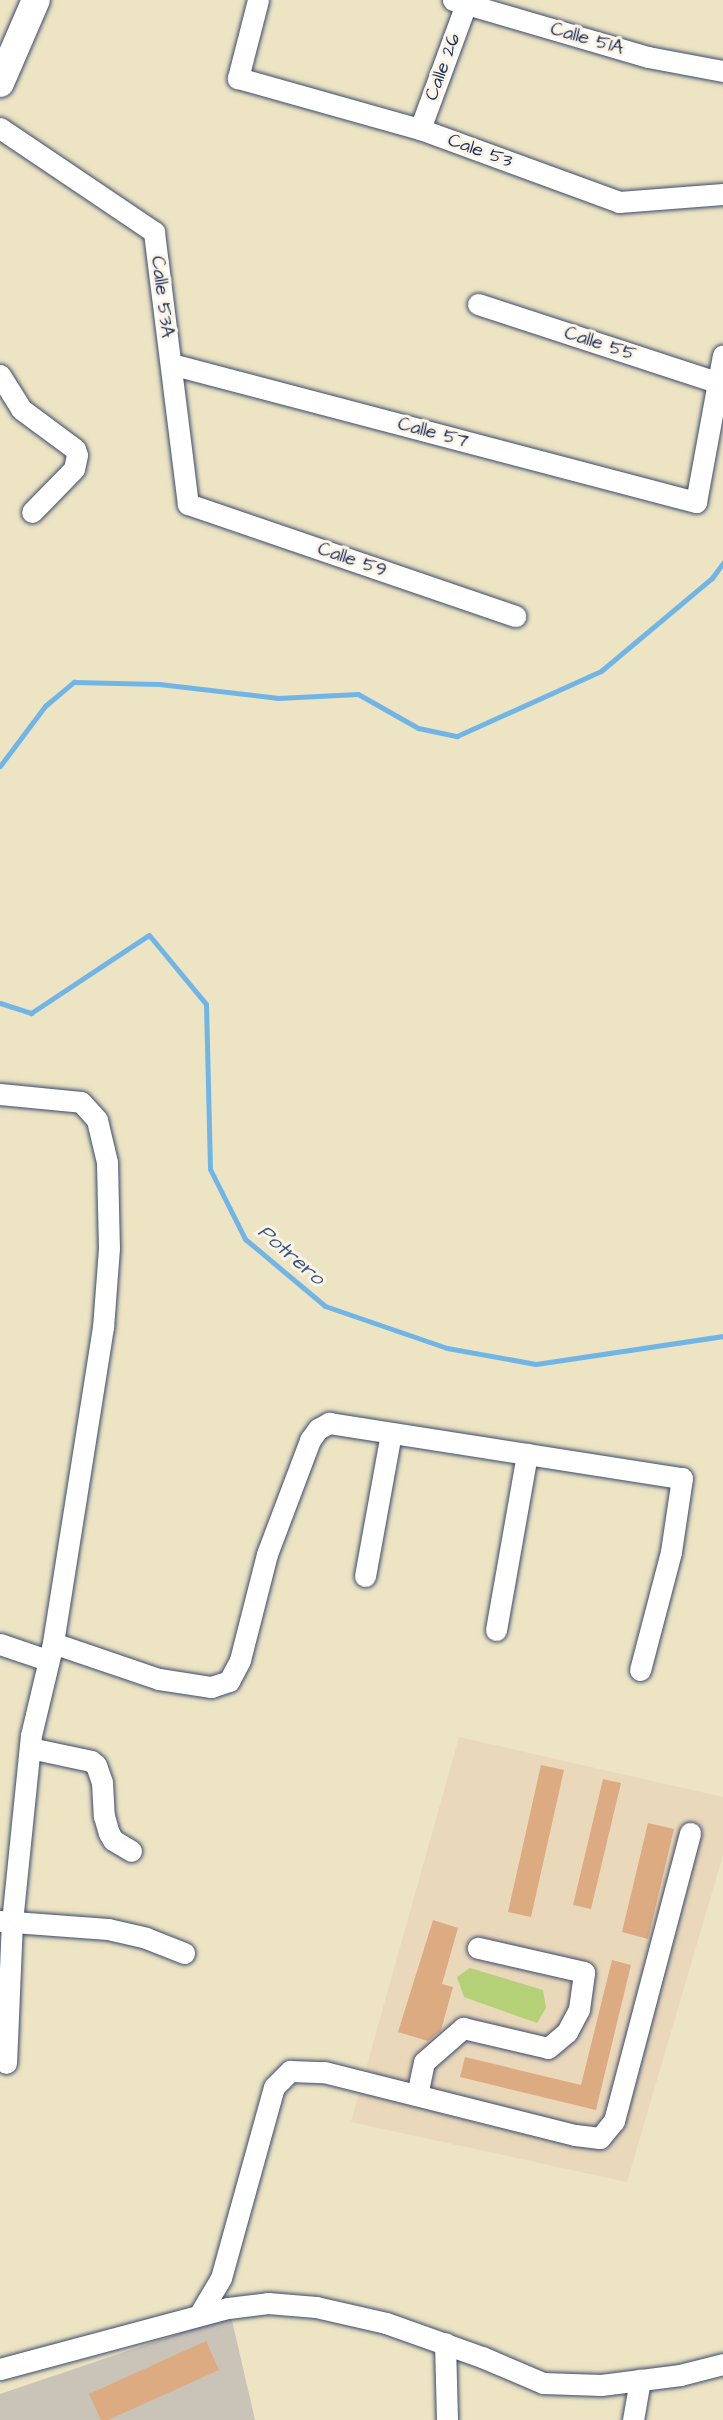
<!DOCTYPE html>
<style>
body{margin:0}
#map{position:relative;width:723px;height:2420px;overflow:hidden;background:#ece4c3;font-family:"Architects Daughter",sans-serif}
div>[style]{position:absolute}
.built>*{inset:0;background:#ead8ba}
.industrial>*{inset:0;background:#cac3b8}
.green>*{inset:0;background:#b5d177}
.stream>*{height:5px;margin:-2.5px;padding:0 2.5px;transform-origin:2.5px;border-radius:2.5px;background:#71b5e7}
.building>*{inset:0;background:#ddab81}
.roads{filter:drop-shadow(0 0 2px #3a4a6d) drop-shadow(0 0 2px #3a4a6d)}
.minor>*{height:21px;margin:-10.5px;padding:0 10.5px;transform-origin:10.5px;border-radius:10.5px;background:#fff}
.major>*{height:28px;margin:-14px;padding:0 14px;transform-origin:14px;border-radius:14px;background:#fff}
span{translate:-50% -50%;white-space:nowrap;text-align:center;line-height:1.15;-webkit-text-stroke:6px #fcf5e5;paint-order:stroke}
.street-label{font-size:19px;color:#1b2f5e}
.water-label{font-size:21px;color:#355787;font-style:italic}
</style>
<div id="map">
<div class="built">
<i style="clip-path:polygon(459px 1737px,723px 1797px,723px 1855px,627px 2182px,351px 2122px)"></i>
</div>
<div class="industrial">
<i style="clip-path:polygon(231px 2316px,255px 2420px,0 2420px,0 2394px)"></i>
</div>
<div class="green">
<i style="clip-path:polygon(470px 1968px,543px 1990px,546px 2008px,537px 2023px,464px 1997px,457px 1977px)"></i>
</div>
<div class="stream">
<i style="left:0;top:766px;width:75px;rotate:-53.1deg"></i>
<i style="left:45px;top:706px;width:38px;rotate:-40deg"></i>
<i style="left:74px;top:682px;width:85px;rotate:1.3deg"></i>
<i style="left:159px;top:684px;width:120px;rotate:6.7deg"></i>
<i style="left:278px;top:698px;width:80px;rotate:-2.9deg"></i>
<i style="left:358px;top:694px;width:69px;rotate:29.5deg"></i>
<i style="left:418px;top:728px;width:40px;rotate:12deg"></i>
<i style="left:457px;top:736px;width:158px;rotate:-24.3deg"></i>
<i style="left:601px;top:671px;width:145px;rotate:-40deg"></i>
<i style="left:712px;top:578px;width:19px;rotate:-54deg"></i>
<i style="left:0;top:1003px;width:33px;rotate:18deg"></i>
<i style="left:31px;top:1013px;width:141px;rotate:-33.5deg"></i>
<i style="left:149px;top:935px;width:89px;rotate:50.4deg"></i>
<i style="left:206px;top:1004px;width:165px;rotate:88.6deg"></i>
<i style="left:210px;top:1169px;width:78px;rotate:63.4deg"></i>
<i style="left:245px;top:1239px;width:104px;rotate:39.9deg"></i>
<i style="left:325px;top:1306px;width:129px;rotate:19deg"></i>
<i style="left:447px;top:1348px;width:90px;rotate:10.2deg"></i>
<i style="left:536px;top:1364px;width:189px;rotate:-8.5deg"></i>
</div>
<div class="building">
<i style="clip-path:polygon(541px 1765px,564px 1770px,531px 1917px,508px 1912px)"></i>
<i style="clip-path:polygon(603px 1779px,621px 1783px,591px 1909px,573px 1905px)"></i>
<i style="clip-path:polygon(648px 1823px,674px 1829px,648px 1939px,622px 1932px)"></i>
<i style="clip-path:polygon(433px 1920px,458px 1928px,442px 1984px,453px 1987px,441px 2030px,428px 2041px,398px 2032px)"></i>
<i style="clip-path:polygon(612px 1960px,631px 1965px,596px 2110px,460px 2077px,465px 2057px,581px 2085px)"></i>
<i style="clip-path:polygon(206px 2341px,219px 2370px,108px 2420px,101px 2420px,89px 2394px)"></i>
</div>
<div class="roads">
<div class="minor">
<i style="left:258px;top:0;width:81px;rotate:104.4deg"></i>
<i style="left:238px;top:78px;width:189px;rotate:15.7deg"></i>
<i style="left:420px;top:129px;width:212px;rotate:20.1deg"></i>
<i style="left:619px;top:202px;width:104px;rotate:-4.4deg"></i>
<i style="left:453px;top:0;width:203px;rotate:16.3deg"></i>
<i style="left:648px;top:57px;width:76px;rotate:10.6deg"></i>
<i style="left:0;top:128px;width:186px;rotate:34deg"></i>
<i style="left:154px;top:232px;width:274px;rotate:82.9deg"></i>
<i style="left:188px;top:504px;width:346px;rotate:18.9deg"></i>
<i style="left:420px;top:129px;width:133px;rotate:-69.8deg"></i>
<i style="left:478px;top:304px;width:258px;rotate:18.1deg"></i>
<i style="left:171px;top:364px;width:543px;rotate:14.73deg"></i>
<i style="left:696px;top:502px;width:149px;rotate:-79.6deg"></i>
<i style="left:0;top:375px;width:40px;rotate:58deg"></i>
<i style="left:21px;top:409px;width:67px;rotate:36.5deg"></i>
<i style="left:75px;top:449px;width:6px;rotate:72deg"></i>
<i style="left:77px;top:455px;width:14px;rotate:102deg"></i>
<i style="left:74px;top:469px;width:60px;rotate:134.3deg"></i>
<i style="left:0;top:1094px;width:81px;rotate:5.6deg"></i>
<i style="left:81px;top:1102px;width:24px;rotate:48deg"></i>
<i style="left:97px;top:1120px;width:43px;rotate:76.6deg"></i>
<i style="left:107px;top:1162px;width:86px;rotate:88.7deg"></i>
<i style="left:109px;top:1248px;width:79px;rotate:94.3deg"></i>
<i style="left:103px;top:1327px;width:320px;rotate:99deg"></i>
<i style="left:53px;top:1643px;width:95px;rotate:103.4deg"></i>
<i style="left:31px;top:1735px;width:187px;rotate:95.8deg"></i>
<i style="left:12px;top:1921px;width:142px;rotate:92.4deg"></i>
<i style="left:365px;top:1576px;width:145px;rotate:-79.7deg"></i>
<i style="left:496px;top:1630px;width:179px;rotate:-80deg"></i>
<i style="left:53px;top:1643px;width:112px;rotate:18.8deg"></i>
<i style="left:159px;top:1679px;width:53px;rotate:8.7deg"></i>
<i style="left:211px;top:1687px;width:19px;rotate:-18deg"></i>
<i style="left:229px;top:1681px;width:24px;rotate:-62deg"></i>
<i style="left:240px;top:1660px;width:109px;rotate:-75.7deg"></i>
<i style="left:267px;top:1554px;width:122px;rotate:-69.3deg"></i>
<i style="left:310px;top:1440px;width:14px;rotate:-54deg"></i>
<i style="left:318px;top:1429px;width:13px;rotate:-29deg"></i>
<i style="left:329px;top:1423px;width:357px;rotate:8.9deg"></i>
<i style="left:682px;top:1478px;width:75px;rotate:98.5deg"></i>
<i style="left:671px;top:1552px;width:122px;rotate:104.7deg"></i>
<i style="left:0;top:1644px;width:50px;rotate:18.8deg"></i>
<i style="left:30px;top:1748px;width:62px;rotate:12deg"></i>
<i style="left:91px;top:1761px;width:6px;rotate:39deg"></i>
<i style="left:96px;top:1765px;width:18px;rotate:71deg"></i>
<i style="left:102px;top:1782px;width:34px;rotate:87deg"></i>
<i style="left:104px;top:1816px;width:18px;rotate:74deg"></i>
<i style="left:109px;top:1833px;width:8px;rotate:60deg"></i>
<i style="left:113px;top:1840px;width:21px;rotate:31deg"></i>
<i style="left:0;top:1921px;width:108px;rotate:4.2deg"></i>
<i style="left:108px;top:1929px;width:39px;rotate:13deg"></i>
<i style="left:146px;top:1938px;width:41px;rotate:21.5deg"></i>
<i style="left:417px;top:2095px;width:34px;rotate:-78deg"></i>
<i style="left:424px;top:2062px;width:52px;rotate:-41.1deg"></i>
<i style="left:463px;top:2028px;width:87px;rotate:13.2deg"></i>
<i style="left:548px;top:2048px;width:25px;rotate:-40deg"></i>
<i style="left:567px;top:2032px;width:26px;rotate:-62deg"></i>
<i style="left:579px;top:2009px;width:37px;rotate:-82deg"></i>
<i style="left:584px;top:1972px;width:109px;rotate:-167.2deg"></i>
<i style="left:199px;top:2315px;width:43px;rotate:-59.3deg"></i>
<i style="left:221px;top:2278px;width:198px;rotate:-74.5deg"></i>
<i style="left:274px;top:2087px;width:23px;rotate:-45deg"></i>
<i style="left:290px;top:2071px;width:34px;rotate:2deg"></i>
<i style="left:324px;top:2072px;width:259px;rotate:14.1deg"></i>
<i style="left:575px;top:2135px;width:25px;rotate:7deg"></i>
<i style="left:600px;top:2138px;width:22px;rotate:-51deg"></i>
<i style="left:614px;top:2121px;width:298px;rotate:-75.2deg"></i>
<i style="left:445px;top:2343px;width:77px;rotate:88.5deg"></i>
<i style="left:0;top:2369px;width:236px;rotate:-15deg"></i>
<i style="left:228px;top:2308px;width:40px;rotate:-7.1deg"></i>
<i style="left:268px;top:2303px;width:48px;rotate:4.8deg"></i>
<i style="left:316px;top:2307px;width:72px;rotate:12.9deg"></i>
<i style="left:386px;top:2323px;width:102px;rotate:19.5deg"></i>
<i style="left:482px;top:2357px;width:66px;rotate:23.1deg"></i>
<i style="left:543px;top:2383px;width:58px;rotate:2deg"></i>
<i style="left:601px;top:2385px;width:80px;rotate:-7.2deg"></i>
<i style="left:680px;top:2375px;width:44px;rotate:-14.3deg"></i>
<i style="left:633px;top:2420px;width:41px;rotate:-80.1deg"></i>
</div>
<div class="major">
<i style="left:0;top:83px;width:90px;rotate:-66.6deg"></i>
</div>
</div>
<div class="street-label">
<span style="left:587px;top:39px;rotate:16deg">Calle 51A</span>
<span style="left:443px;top:67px;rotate:-70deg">Calle 26</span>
<span style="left:480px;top:151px;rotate:20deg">Cale 53</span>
<span style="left:162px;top:297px;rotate:83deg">Calle 53A</span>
<span style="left:600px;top:344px;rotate:18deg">Calle 55</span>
<span style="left:433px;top:433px;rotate:15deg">Calle 57</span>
<span style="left:352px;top:560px;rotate:19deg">Calle 59</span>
</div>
<div class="water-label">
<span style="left:291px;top:1255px;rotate:41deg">Potrero</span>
</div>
</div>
